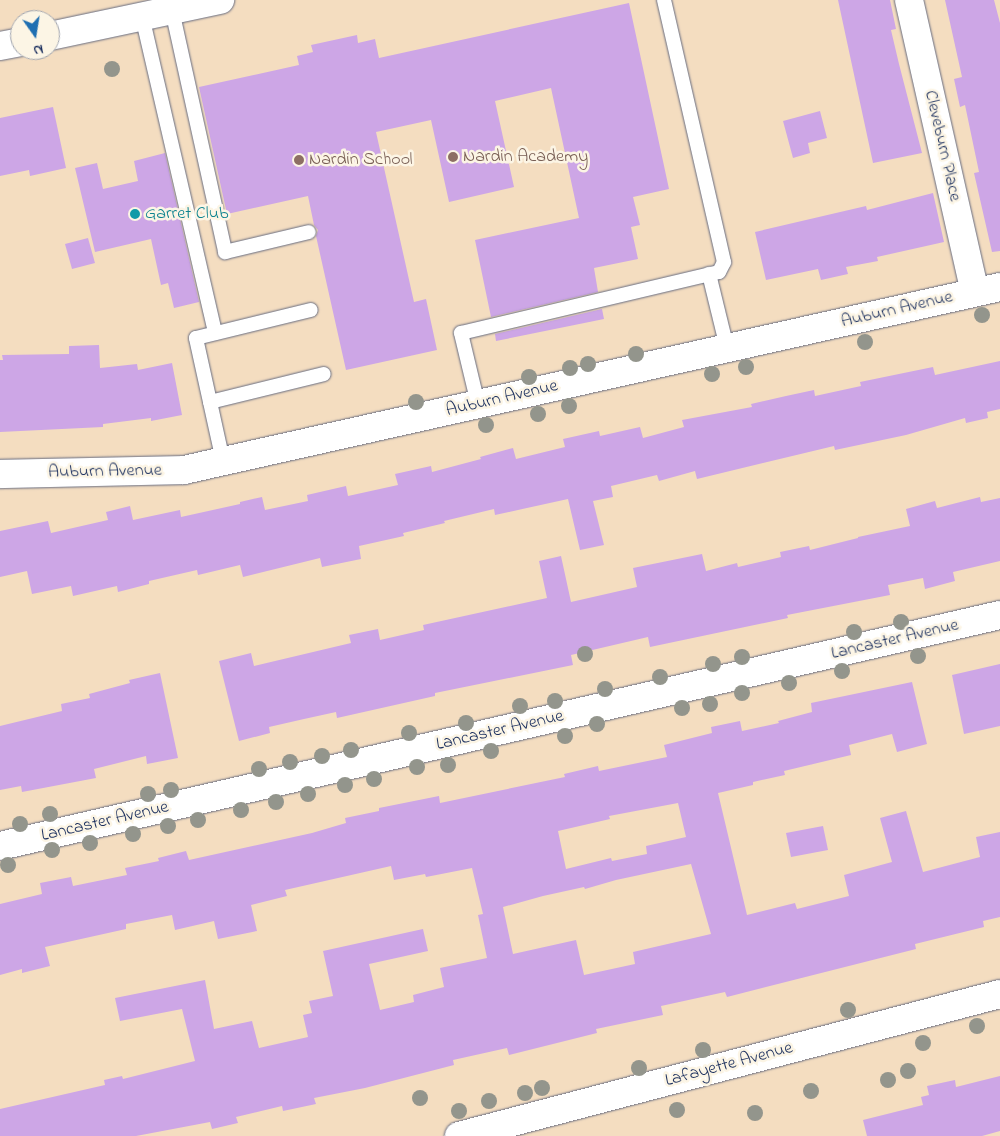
<!DOCTYPE html>
<style>
body{margin:0}
#map{position:relative;width:1000px;height:1136px;overflow:hidden;background:#f4ddc0;font-family:"Indie Flower",sans-serif}
div>[style]{position:absolute}
.building>*{inset:0;background:#cda6e6}
.roads{filter:drop-shadow(0 0 1px #676c80) drop-shadow(0 0 1px #676c80)}
.service>*{height:14px;margin:-7px;padding:0 7px;transform-origin:7px;border-radius:7px;background:#fff}
.minor>*{height:28px;margin:-14px;padding:0 14px;transform-origin:14px;border-radius:14px;background:#fff}
.trees>*{width:16px;height:16px;margin:-8px;border-radius:50%;background:#93958c}
.dots>*{width:14px;height:14px;translate:-50% -50%;box-sizing:border-box;border:2px solid #fcf5e5;border-radius:50%}
span{translate:-50% -50%;white-space:nowrap;text-align:center;line-height:1.15;-webkit-text-stroke:5px #fcf5e5;paint-order:stroke}
.street-label{font-size:18px;color:#1b2f5e}
.education-label{font-size:18px;color:#785e54}
.left{translate:0 -50%;text-align:left}
.culture-label{font-size:18px;color:#0d838f}
.north{position:absolute;left:10px;top:10px;width:50px;height:50px;box-sizing:border-box;background:#fcf5e5;border:1px solid #a2a6af;border-radius:50%;rotate:167deg;font-size:14px;font-weight:700;line-height:20px;text-align:center;color:#1b2f5e}
.north::after{content:'';display:block;margin:auto;width:18px;height:22px;background:#1f6fb2;clip-path:polygon(50% 0,100% 100%,50% 72%,0 100%)}
</style>
<div id="map">
<div class="building">
<i style="clip-path:polygon(838px 0,890px 0,896px 29px,891px 30px,899px 64px,922px 153px,873px 163px)"></i>
<i style="clip-path:polygon(945px 0,994px 0,1000px 23px,1000px 251px,992px 252px,974px 173px,979px 172px,965px 105px,960px 107px,954px 79px,962px 77px)"></i>
<i style="clip-path:polygon(629px 3px,669px 189px,633px 197px,640px 225px,631px 227px,638px 259px,594px 268px,598px 292px,491px 317px,475px 240px,579px 218px,551px 88px,495px 101px,514px 187px,449px 202px,431px 120px,376px 132px,414px 302px,426px 299px,437px 350px,346px 370px,316px 236px,318px 230px,314px 225px,308px 196px,227px 214px,199px 87px,299px 65px,297px 56px,313px 52px,311px 45px,357px 35px,358px 43px,375px 39px,379px 58px)"></i>
<i style="clip-path:polygon(53px 107px,66px 168px,30px 176px,29px 170px,0 176px,0 118px)"></i>
<i style="clip-path:polygon(820px 111px,827px 138px,808px 143px,810px 153px,793px 158px,783px 121px)"></i>
<i style="clip-path:polygon(165px 153px,199px 302px,174px 308px,168px 283px,161px 285px,151px 239px,95px 252px,75px 168px,97px 163px,103px 189px,138px 181px,134px 161px)"></i>
<i style="clip-path:polygon(933px 193px,944px 242px,877px 257px,878px 261px,846px 267px,848px 274px,821px 280px,818px 269px,766px 280px,755px 232px,866px 206px,867px 210px)"></i>
<i style="clip-path:polygon(88px 238px,95px 263px,72px 269px,65px 244px)"></i>
<i style="clip-path:polygon(602px 309px,604px 319px,496px 341px,495px 334px)"></i>
<i style="clip-path:polygon(99px 345px,100px 368px,137px 364px,138px 370px,172px 363px,182px 415px,151px 421px,151px 418px,103px 424px,103px 427px,0 432px,0 360px,3px 360px,2px 355px,69px 354px,69px 346px)"></i>
<i style="clip-path:polygon(1000px 361px,1000px 409px,987px 412px,988px 418px,966px 423px,965px 418px,906px 435px,835px 450px,834px 446px,697px 479px,695px 471px,659px 481px,657px 475px,611px 486px,613px 497px,593px 501px,604px 545px,580px 550px,568px 499px,495px 515px,494px 509px,444px 521px,445px 523px,403px 533px,404px 536px,359px 546px,361px 559px,322px 567px,320px 558px,243px 577px,240px 565px,198px 575px,197px 570px,149px 581px,149px 584px,118px 592px,117px 586px,73px 596px,71px 586px,32px 594px,27px 571px,0 577px,0 531px,48px 521px,51px 533px,108px 520px,106px 512px,130px 506px,133px 520px,180px 510px,181px 517px,240px 504px,240px 502px,262px 497px,265px 510px,308px 501px,307px 495px,346px 486px,348px 496px,398px 485px,395px 474px,431px 466px,432px 472px,481px 459px,480px 457px,513px 448px,516px 459px,565px 447px,563px 439px,599px 431px,600px 436px,640px 427px,643px 438px,684px 427px,682px 420px,752px 407px,751px 404px,786px 396px,814px 390px,815px 396px,861px 386px,860px 382px,933px 367px,935px 375px)"></i>
<i style="clip-path:polygon(980px 497px,981px 502px,1000px 498px,1000px 561px,953px 572px,955px 581px,925px 589px,923px 578px,888px 585px,890px 595px,787px 615px,788px 618px,650px 647px,648px 637px,571px 655px,573px 665px,435px 693px,435px 696px,337px 718px,336px 712px,304px 719px,269px 727px,270px 733px,239px 741px,219px 661px,251px 653px,254px 666px,351px 643px,349px 635px,378px 629px,380px 640px,424px 630px,423px 625px,547px 598px,539px 561px,561px 556px,571px 602px,637px 587px,633px 568px,702px 554px,706px 571px,737px 563px,738px 567px,781px 557px,780px 552px,809px 546px,810px 550px,858px 538px,858px 537px,910px 526px,906px 509px,935px 501px,937px 508px)"></i>
<i style="clip-path:polygon(1000px 664px,1000px 726px,964px 734px,952px 675px)"></i>
<i style="clip-path:polygon(160px 673px,178px 758px,147px 764px,146px 756px,94px 769px,96px 778px,22px 792px,21px 786px,0 790px,0 726px,62px 711px,61px 704px,90px 698px,89px 694px,130px 683px,129px 680px)"></i>
<i style="clip-path:polygon(evenodd,912px 682px,927px 744px,897px 752px,892px 734px,849px 745px,851px 755px,784px 771px,785px 775px,753px 782px,753px 785px,718px 793px,747px 915px,795px 903px,797px 909px,849px 896px,844px 875px,892px 862px,880px 818px,906px 811px,923px 872px,980px 857px,976px 837px,1000px 832px,1000px 917px,983px 921px,984px 927px,915px 944px,916px 949px,727px 997px,725px 992px,661px 1006px,663px 1015px,596px 1029px,597px 1033px,509px 1055px,507px 1048px,453px 1060px,454px 1065px,365px 1088px,314px 1098px,316px 1104px,283px 1111px,282px 1106px,236px 1117px,238px 1123px,212px 1129px,210px 1122px,136px 1136px,0 1136px,0 1109px,105px 1085px,104px 1080px,122px 1076px,123px 1079px,195px 1061px,182px 1009px,120px 1021px,115px 998px,205px 980px,214px 1029px,252px 1021px,259px 1048px,308px 1037px,303px 1015px,312px 1013px,309px 1001px,333px 996px,323px 951px,423px 929px,428px 951px,369px 964px,380px 1010px,414px 1002px,413px 995px,444px 987px,440px 968px,487px 958px,478px 915px,483px 914px,472px 868px,426px 877px,425px 874px,394px 880px,391px 866px,285px 890px,287px 896px,251px 905px,257px 931px,218px 939px,214px 921px,175px 930px,172px 915px,126px 924px,126px 929px,45px 947px,50px 966px,22px 973px,22px 969px,0 975px,0 904px,42px 894px,40px 883px,71px 877px,73px 886px,127px 875px,125px 868px,159px 861px,158px 858px,186px 851px,189px 860px,312px 833px,346px 823px,345px 818px,379px 811px,379px 808px,439px 796px,440px 803px,565px 777px,564px 774px,598px 766px,599px 771px,667px 757px,664px 745px,712px 733px,711px 727px,740px 721px,742px 731px,779px 723px,778px 721px,812px 712px,811px 703px,912px 682px,678px 803px,686px 837px,646px 846px,647px 854px,612px 861px,611px 858px,566px 869px,558px 831px,610px 819px,609px 816px,678px 803px,912px 682px,691px 864px,711px 934px,633px 952px,635px 964px,584px 975px,576px 940px,513px 954px,503px 907px,543px 896px,584px 887px,585px 889px,616px 880px,691px 864px)"></i>
<i style="clip-path:polygon(823px 826px,828px 850px,791px 857px,786px 833px)"></i>
<i style="clip-path:polygon(1000px 1076px,1000px 1131px,982px 1136px,867px 1136px,863px 1120px,923px 1105px,921px 1097px,929px 1095px,927px 1086px,955px 1080px,956px 1087px)"></i>
</div>
<div class="roads">
<div class="service">
<i style="left:172px;top:10px;width:248px;rotate:77.6deg"></i>
<i style="left:225px;top:252px;width:86px;rotate:-13.4deg"></i>
<i style="left:142px;top:16px;width:325px;rotate:77deg"></i>
<i style="left:709px;top:274px;width:76px;rotate:76.3deg"></i>
<i style="left:210px;top:402px;width:117px;rotate:-13.8deg"></i>
<i style="left:478px;top:404px;width:73px;rotate:-103.5deg"></i>
<i style="left:461px;top:333px;width:265px;rotate:-13.3deg"></i>
<i style="left:719px;top:272px;width:11px;rotate:-63deg"></i>
<i style="left:724px;top:262px;width:269px;rotate:-102.9deg"></i>
<i style="left:223px;top:461px;width:126px;rotate:-102.4deg"></i>
<i style="left:196px;top:338px;width:118px;rotate:-13.7deg"></i>
</div>
<div class="minor">
<i style="left:909px;top:0;width:299px;rotate:77.3deg"></i>
<i style="left:50px;top:36px;width:174px;rotate:-12deg"></i>
<i style="left:0;top:46px;width:20px;rotate:-11deg"></i>
<i style="left:0;top:474px;width:184px;rotate:-1.2deg"></i>
<i style="left:184px;top:470px;width:836px;rotate:-12.64deg"></i>
<i style="left:0;top:846px;width:1026px;rotate:-13.01deg"></i>
<i style="left:459px;top:1136px;width:559px;rotate:-14.71deg"></i>
</div>
</div>
<div class="trees">
<i style="left:112px;top:69px"></i>
<i style="left:982px;top:315px"></i>
<i style="left:865px;top:342px"></i>
<i style="left:636px;top:354px"></i>
<i style="left:588px;top:364px"></i>
<i style="left:746px;top:367px"></i>
<i style="left:570px;top:368px"></i>
<i style="left:712px;top:374px"></i>
<i style="left:529px;top:377px"></i>
<i style="left:416px;top:402px"></i>
<i style="left:569px;top:406px"></i>
<i style="left:538px;top:414px"></i>
<i style="left:486px;top:425px"></i>
<i style="left:901px;top:622px"></i>
<i style="left:854px;top:632px"></i>
<i style="left:585px;top:654px"></i>
<i style="left:918px;top:656px"></i>
<i style="left:742px;top:657px"></i>
<i style="left:713px;top:664px"></i>
<i style="left:842px;top:671px"></i>
<i style="left:660px;top:677px"></i>
<i style="left:789px;top:683px"></i>
<i style="left:605px;top:689px"></i>
<i style="left:742px;top:693px"></i>
<i style="left:555px;top:701px"></i>
<i style="left:710px;top:704px"></i>
<i style="left:520px;top:706px"></i>
<i style="left:682px;top:708px"></i>
<i style="left:466px;top:723px"></i>
<i style="left:597px;top:724px"></i>
<i style="left:409px;top:733px"></i>
<i style="left:565px;top:736px"></i>
<i style="left:351px;top:750px"></i>
<i style="left:491px;top:751px"></i>
<i style="left:322px;top:756px"></i>
<i style="left:290px;top:762px"></i>
<i style="left:448px;top:765px"></i>
<i style="left:417px;top:767px"></i>
<i style="left:259px;top:769px"></i>
<i style="left:374px;top:779px"></i>
<i style="left:345px;top:785px"></i>
<i style="left:171px;top:790px"></i>
<i style="left:148px;top:794px"></i>
<i style="left:308px;top:794px"></i>
<i style="left:276px;top:802px"></i>
<i style="left:241px;top:810px"></i>
<i style="left:50px;top:814px"></i>
<i style="left:198px;top:820px"></i>
<i style="left:20px;top:824px"></i>
<i style="left:168px;top:826px"></i>
<i style="left:133px;top:834px"></i>
<i style="left:90px;top:843px"></i>
<i style="left:52px;top:850px"></i>
<i style="left:8px;top:865px"></i>
<i style="left:848px;top:1010px"></i>
<i style="left:977px;top:1026px"></i>
<i style="left:923px;top:1043px"></i>
<i style="left:703px;top:1050px"></i>
<i style="left:639px;top:1068px"></i>
<i style="left:908px;top:1071px"></i>
<i style="left:888px;top:1080px"></i>
<i style="left:542px;top:1088px"></i>
<i style="left:811px;top:1091px"></i>
<i style="left:525px;top:1093px"></i>
<i style="left:420px;top:1098px"></i>
<i style="left:489px;top:1101px"></i>
<i style="left:677px;top:1110px"></i>
<i style="left:459px;top:1111px"></i>
<i style="left:755px;top:1113px"></i>
</div>
<div class="dots">
<i style="left:453px;top:157px;background:#8d6e63"></i>
<i style="left:299px;top:160px;background:#8d6e63"></i>
<i style="left:135px;top:214px;background:#0f9aa8"></i>
</div>
<div class="street-label">
<span style="left:942px;top:146px;rotate:77deg">Cleveburn Place</span>
<span style="left:897px;top:310px;rotate:-13deg">Auburn Avenue</span>
<span style="left:502px;top:399px;rotate:-13deg">Auburn Avenue</span>
<span style="left:105px;top:472px;rotate:-1deg">Auburn Avenue</span>
<span style="left:895px;top:640px;rotate:-13deg">Lancaster Avenue</span>
<span style="left:500px;top:731px;rotate:-13deg">Lancaster Avenue</span>
<span style="left:105px;top:822px;rotate:-13deg">Lancaster Avenue</span>
<span style="left:729px;top:1065px;rotate:-15deg">Lafayette Avenue</span>
</div>
<div class="education-label">
<span class="left" style="left:463px;top:157px">Nardin Academy</span>
<span class="left" style="left:309px;top:160px">Nardin School</span>
</div>
<div class="culture-label">
<span class="left" style="left:145px;top:214px">Garret Club</span>
</div>
<div class="north">N</div>
</div>
